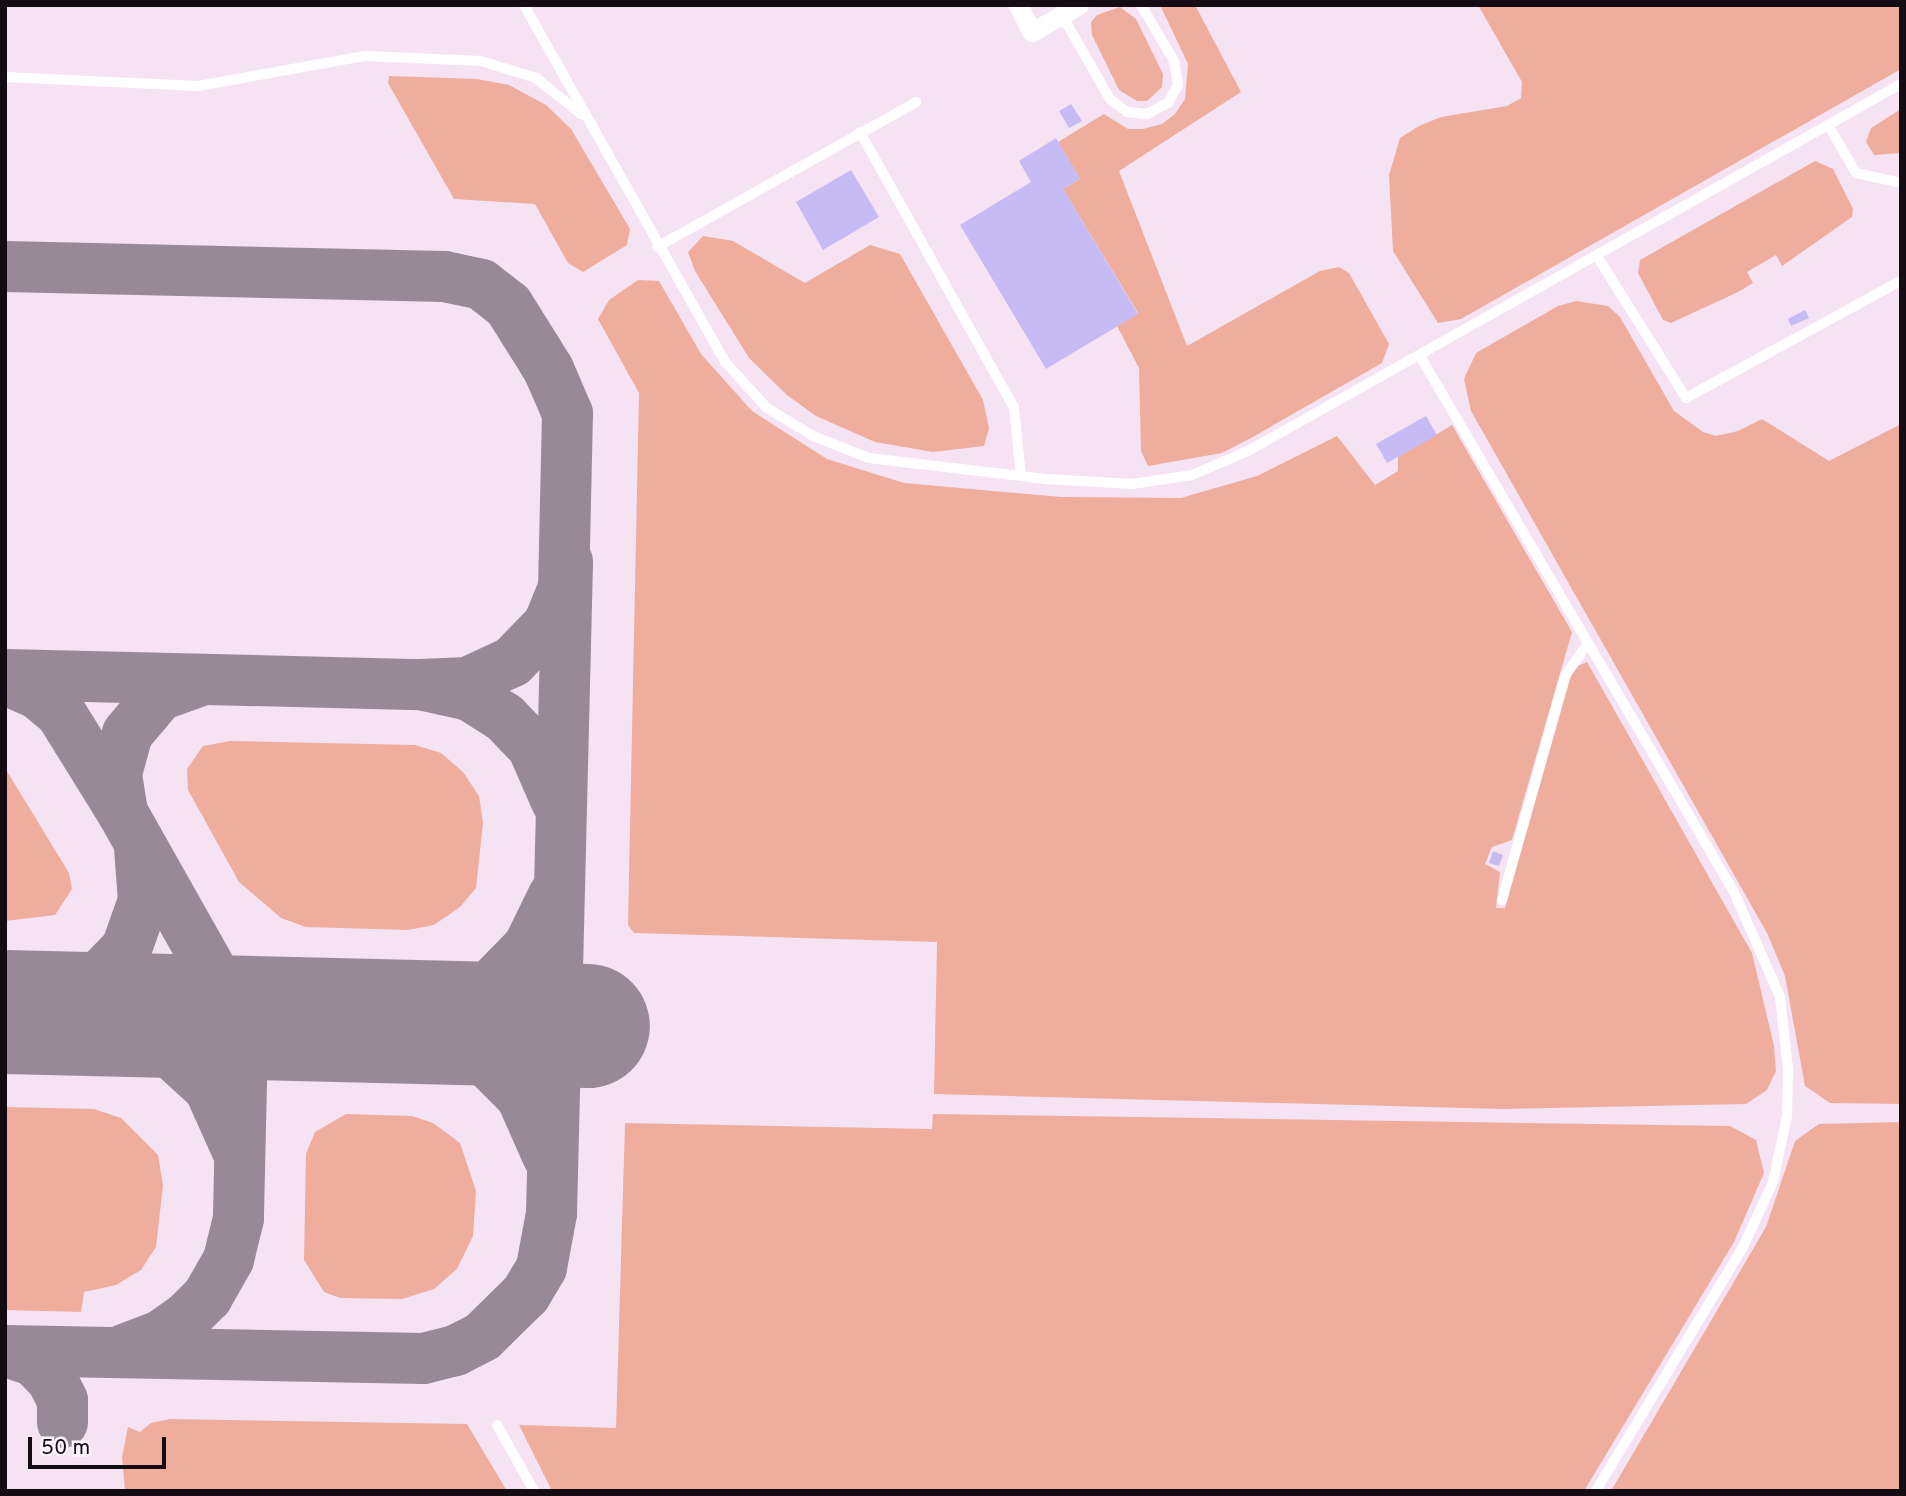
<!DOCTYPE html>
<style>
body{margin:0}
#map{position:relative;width:1906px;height:1496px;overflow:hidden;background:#f5e3f4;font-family:Overpass,sans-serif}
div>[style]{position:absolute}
.green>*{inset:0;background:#eead9d}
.taxiway>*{height:51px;margin:-25.5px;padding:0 25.5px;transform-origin:25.5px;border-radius:25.5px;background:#978a96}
.runway>*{height:124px;margin:-62px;padding:0 62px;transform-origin:62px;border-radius:62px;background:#978a96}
.building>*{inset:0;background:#c7bbf6}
.service>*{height:10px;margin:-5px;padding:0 5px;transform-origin:5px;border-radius:5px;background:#fff}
.minor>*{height:19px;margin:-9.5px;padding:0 9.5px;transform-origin:9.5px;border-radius:9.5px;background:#fff}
span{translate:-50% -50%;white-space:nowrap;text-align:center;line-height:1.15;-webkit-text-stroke:5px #fef3fe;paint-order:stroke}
.frame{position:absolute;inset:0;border:7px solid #130d13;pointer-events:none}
.scale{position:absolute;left:28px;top:1437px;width:138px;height:32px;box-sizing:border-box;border:4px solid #130d13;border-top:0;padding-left:9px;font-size:21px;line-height:24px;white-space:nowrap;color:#130d13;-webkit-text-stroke:5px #fef3fe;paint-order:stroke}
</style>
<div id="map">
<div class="green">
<i style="clip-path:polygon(1160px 5px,1195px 5px,1241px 92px,1119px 171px,1187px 346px,1320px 271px,1339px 267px,1349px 273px,1389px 344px,1382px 363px,1251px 438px,1222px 453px,1148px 466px,1141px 451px,1139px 368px,1117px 326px,1138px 313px,1063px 189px,1080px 179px,1058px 142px,1104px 114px,1128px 129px,1143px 129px,1162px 124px,1175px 114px,1185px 99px,1188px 64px)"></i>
<i style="clip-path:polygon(1478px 5px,1901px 5px,1901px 69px,1461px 319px,1438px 323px,1393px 251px,1389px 175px,1400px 138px,1419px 126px,1441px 117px,1507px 106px,1521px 98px,1522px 82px)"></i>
<i style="clip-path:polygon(1120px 7px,1136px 19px,1163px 74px,1162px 87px,1147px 101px,1137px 101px,1119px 90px,1092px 35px,1091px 22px,1097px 15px)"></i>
<i style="clip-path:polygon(389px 76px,477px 79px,509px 85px,546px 105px,571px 129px,630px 229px,627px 245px,583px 272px,568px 263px,535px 204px,454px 199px,388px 83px)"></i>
<i style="clip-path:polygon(1901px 109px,1901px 153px,1874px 155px,1866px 142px,1871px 128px)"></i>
<i style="clip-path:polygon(1815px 161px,1833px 169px,1853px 209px,1852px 217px,1782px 266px,1776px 255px,1747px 272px,1753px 283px,1738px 292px,1671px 323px,1663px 320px,1638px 273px,1640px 260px)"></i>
<i style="clip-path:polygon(703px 236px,733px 241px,805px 283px,870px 245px,900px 254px,983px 400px,989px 428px,984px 446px,933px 452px,875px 442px,816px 416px,787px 395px,749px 358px,695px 271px,688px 252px)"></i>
<i style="clip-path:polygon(638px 280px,659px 281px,701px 354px,752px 411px,827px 459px,904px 483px,1061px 497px,1181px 498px,1257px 476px,1337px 436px,1375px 485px,1398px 471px,1398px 457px,1452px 425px,1572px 632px,1512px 840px,1492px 847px,1485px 864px,1500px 872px,1496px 908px,1505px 908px,1571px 676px,1575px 667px,1587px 662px,1752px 953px,1774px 1046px,1776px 1071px,1767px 1090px,1746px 1104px,1503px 1109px,934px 1094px,937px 942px,634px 933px,628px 925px,639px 393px,598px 319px,609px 300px)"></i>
<i style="clip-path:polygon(1576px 301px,1608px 306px,1620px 317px,1674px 411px,1703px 432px,1716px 436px,1738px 431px,1762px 419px,1829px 461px,1901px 424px,1901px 1104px,1830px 1103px,1805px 1086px,1785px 976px,1767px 933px,1471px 411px,1464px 379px,1476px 353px,1558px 306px)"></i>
<i style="clip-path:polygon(230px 741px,415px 745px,441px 753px,463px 772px,479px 796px,483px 823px,476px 888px,460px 907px,434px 925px,408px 930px,306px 927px,281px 918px,239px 882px,188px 790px,187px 769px,203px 746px)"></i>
<i style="clip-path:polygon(5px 768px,69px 873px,72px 889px,55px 915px,5px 921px)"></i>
<i style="clip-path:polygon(5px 1107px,94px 1109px,121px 1118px,158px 1155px,163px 1185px,156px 1247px,141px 1270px,116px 1285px,84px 1292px,81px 1312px,5px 1310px)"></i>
<i style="clip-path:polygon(346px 1114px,412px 1116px,433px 1123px,460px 1143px,476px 1191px,473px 1236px,457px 1269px,434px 1289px,402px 1299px,340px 1298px,324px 1292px,304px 1260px,306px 1154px,315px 1132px)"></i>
<i style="clip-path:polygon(933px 1114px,1730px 1126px,1756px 1140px,1764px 1173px,1734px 1242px,1584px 1491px,552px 1491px,519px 1425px,616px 1428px,625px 1123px,932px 1129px)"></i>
<i style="clip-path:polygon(1901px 1122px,1901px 1491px,1611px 1491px,1766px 1227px,1795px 1141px,1819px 1124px)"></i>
<i style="clip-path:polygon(170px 1419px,467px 1424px,507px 1491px,125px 1491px,122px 1457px,128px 1427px,140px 1432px,151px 1423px)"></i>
</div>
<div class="taxiway">
<i style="left:5px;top:266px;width:439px;rotate:1.3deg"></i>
<i style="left:444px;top:276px;width:38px;rotate:12deg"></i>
<i style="left:481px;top:284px;width:34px;rotate:38deg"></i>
<i style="left:508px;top:305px;width:75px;rotate:58deg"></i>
<i style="left:548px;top:369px;width:48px;rotate:66.6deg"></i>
<i style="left:567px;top:413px;width:174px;rotate:91.3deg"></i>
<i style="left:563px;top:587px;width:40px;rotate:112deg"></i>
<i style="left:548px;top:624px;width:52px;rotate:134.2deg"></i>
<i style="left:512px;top:661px;width:50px;rotate:155deg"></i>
<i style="left:467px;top:682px;width:47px;rotate:177.6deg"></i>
<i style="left:420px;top:684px;width:50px;rotate:12.7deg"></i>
<i style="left:469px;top:695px;width:41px;rotate:32.2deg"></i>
<i style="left:504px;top:717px;width:40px;rotate:46deg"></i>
<i style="left:532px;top:746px;width:60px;rotate:66.4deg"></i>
<i style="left:5px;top:674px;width:415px;rotate:1.4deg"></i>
<i style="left:5px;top:679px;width:35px;rotate:24deg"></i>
<i style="left:37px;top:693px;width:30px;rotate:40deg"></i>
<i style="left:60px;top:712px;width:118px;rotate:58.2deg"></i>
<i style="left:122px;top:812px;width:39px;rotate:-99deg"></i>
<i style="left:116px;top:773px;width:41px;rotate:-74.6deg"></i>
<i style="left:127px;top:733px;width:50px;rotate:-49.9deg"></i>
<i style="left:159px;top:695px;width:45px;rotate:-19.7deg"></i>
<i style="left:122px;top:812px;width:197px;rotate:60.6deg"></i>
<i style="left:219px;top:984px;width:60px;rotate:72.5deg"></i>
<i style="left:237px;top:1041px;width:41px;rotate:84.4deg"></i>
<i style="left:241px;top:1082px;width:136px;rotate:91.3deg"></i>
<i style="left:238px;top:1218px;width:42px;rotate:103.7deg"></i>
<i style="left:228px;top:1259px;width:43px;rotate:119.6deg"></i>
<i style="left:207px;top:1296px;width:30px;rotate:135deg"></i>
<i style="left:186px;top:1317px;width:32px;rotate:145deg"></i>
<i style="left:160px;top:1335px;width:40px;rotate:159deg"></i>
<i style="left:29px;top:1008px;width:30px;rotate:-12deg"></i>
<i style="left:58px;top:1002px;width:32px;rotate:-26deg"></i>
<i style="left:87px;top:988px;width:56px;rotate:-45.7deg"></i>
<i style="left:126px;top:948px;width:51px;rotate:-70.5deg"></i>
<i style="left:143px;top:900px;width:52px;rotate:-94.4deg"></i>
<i style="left:5px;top:1015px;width:98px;rotate:4.1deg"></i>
<i style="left:103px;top:1022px;width:61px;rotate:20.2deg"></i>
<i style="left:160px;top:1043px;width:67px;rotate:42.6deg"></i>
<i style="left:209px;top:1088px;width:66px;rotate:65.8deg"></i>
<i style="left:547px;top:1155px;width:64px;rotate:-113.8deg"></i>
<i style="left:521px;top:1096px;width:52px;rotate:-135deg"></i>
<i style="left:484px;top:1059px;width:52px;rotate:-148.5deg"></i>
<i style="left:440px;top:1032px;width:71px;rotate:-171.1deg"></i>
<i style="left:370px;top:1021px;width:77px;rotate:-10.4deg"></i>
<i style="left:446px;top:1007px;width:48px;rotate:-26deg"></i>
<i style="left:489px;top:986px;width:56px;rotate:-45.7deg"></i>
<i style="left:528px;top:946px;width:57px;rotate:-63.9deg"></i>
<i style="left:5px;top:1350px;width:418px;rotate:1.1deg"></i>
<i style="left:423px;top:1358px;width:33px;rotate:-14deg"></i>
<i style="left:455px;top:1350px;width:30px;rotate:-27deg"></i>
<i style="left:482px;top:1336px;width:60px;rotate:-44.3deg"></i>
<i style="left:525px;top:1294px;width:31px;rotate:-59deg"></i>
<i style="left:541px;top:1267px;width:55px;rotate:-79.5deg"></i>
<i style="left:551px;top:1213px;width:652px;rotate:-88.59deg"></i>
<i style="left:5px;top:1351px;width:29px;rotate:18deg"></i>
<i style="left:33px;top:1360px;width:28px;rotate:46deg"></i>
<i style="left:52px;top:1380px;width:22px;rotate:63deg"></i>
<i style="left:62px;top:1400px;width:22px;rotate:90deg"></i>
</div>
<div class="runway">
<i style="left:5px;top:1012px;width:583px;rotate:1.38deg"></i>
</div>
<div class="building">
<i style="clip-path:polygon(1071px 104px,1082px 121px,1069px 128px,1059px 111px)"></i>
<i style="clip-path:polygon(1056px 138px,1080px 179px,1063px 189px,1138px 314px,1046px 369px,960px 225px,1031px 182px,1019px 161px)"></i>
<i style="clip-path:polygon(851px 170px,879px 217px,823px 250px,796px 202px)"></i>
<i style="clip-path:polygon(1805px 310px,1809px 318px,1791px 326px,1788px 319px)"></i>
<i style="clip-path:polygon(1426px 416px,1437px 435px,1387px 463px,1376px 444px)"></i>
<i style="clip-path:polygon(1493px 851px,1503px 855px,1499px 866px,1489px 863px)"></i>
</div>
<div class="service">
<i style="left:524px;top:5px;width:411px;rotate:60.6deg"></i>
<i style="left:726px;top:363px;width:61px;rotate:47.7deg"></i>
<i style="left:767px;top:408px;width:54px;rotate:31.3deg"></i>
<i style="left:813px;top:436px;width:60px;rotate:21.4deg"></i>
<i style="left:869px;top:458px;width:178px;rotate:6.8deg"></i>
<i style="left:1046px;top:479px;width:86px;rotate:3.3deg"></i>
<i style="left:1132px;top:484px;width:61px;rotate:-8.5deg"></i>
<i style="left:1192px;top:475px;width:61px;rotate:-23.2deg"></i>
<i style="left:1248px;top:451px;width:749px;rotate:-29.34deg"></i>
<i style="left:1062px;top:15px;width:97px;rotate:60.3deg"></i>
<i style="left:1110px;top:99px;width:21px;rotate:37deg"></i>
<i style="left:1127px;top:112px;width:20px;rotate:6deg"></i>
<i style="left:1147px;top:114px;width:24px;rotate:-28deg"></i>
<i style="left:1168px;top:103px;width:21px;rotate:-61deg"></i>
<i style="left:1178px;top:85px;width:24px;rotate:-99deg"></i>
<i style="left:1174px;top:61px;width:65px;rotate:-120.5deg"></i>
<i style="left:5px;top:77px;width:193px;rotate:2.7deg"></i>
<i style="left:198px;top:86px;width:170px;rotate:-10.2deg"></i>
<i style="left:365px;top:56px;width:116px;rotate:2.5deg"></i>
<i style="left:481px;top:61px;width:58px;rotate:17.2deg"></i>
<i style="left:536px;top:78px;width:58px;rotate:38.7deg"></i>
<i style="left:1828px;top:125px;width:56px;rotate:59.7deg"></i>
<i style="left:1856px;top:173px;width:46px;rotate:12.5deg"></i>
<i style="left:860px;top:132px;width:315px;rotate:60.8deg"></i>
<i style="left:1014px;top:407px;width:69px;rotate:84.2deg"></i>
<i style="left:657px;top:247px;width:297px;rotate:-29.2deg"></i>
<i style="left:1597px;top:256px;width:168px;rotate:57.9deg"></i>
<i style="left:1686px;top:398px;width:245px;rotate:-28.6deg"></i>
<i style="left:1420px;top:356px;width:621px;rotate:59.64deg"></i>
<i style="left:1734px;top:892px;width:115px;rotate:66.3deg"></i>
<i style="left:1780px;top:997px;width:72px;rotate:83.7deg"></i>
<i style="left:1788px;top:1069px;width:47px;rotate:91.2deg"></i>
<i style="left:1787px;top:1116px;width:67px;rotate:102deg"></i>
<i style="left:1773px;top:1182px;width:72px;rotate:114.8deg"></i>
<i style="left:1743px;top:1247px;width:285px;rotate:121.1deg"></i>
<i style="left:1502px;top:900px;width:233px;rotate:-74.3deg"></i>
<i style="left:1565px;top:676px;width:40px;rotate:-55.1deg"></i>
<i style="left:497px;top:1425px;width:76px;rotate:60.7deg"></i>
</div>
<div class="minor">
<i style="left:1018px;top:5px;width:30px;rotate:63deg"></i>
<i style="left:1032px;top:32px;width:54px;rotate:-29.9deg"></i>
</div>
<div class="frame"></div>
<div class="scale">50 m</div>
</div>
